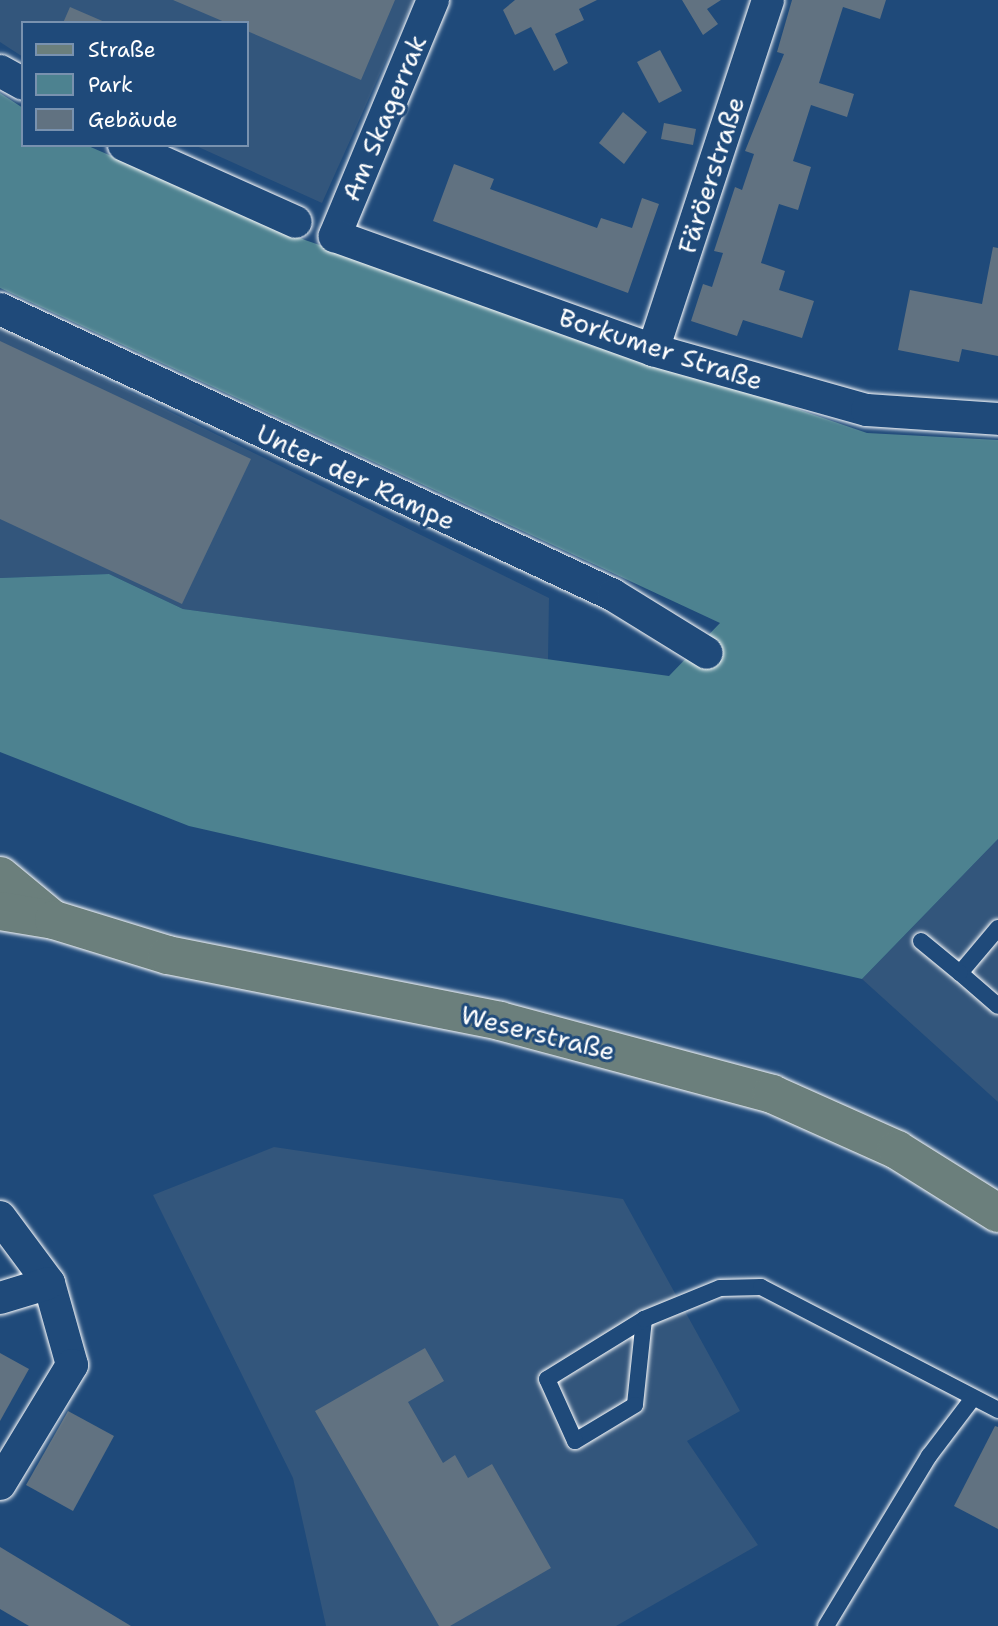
<!DOCTYPE html>
<meta charset="utf-8">
<style>
body{margin:0}
#map{position:relative;width:998px;height:1626px;overflow:hidden;background:#1f4a7a;font-family:"Shantell Sans",sans-serif}
div>[style]{position:absolute}
.built>*{inset:0;background:#33567c}
.green>*{inset:0;background:#4d8290}
.building>*{inset:0;background:#617281}
.roads{filter:drop-shadow(0 0 2px #fff) drop-shadow(0 0 2px #fff)}
.service>*{height:16px;margin:-8px;padding:0 8px;transform-origin:8px;border-radius:8px;background:#1f4a7a}
.minor>*{height:32px;margin:-16px;padding:0 16px;transform-origin:16px;border-radius:16px;background:#1f4a7a}
.primary>*{height:38px;margin:-19px;padding:0 19px;transform-origin:19px;border-radius:19px;background:#6b7f7c}
span{translate:-50% -50%;white-space:nowrap;text-align:center;line-height:1.15;-webkit-text-stroke:6px #1f4a7a;paint-order:stroke}
.street-label{font-size:26px;color:#fff}
.legend{position:absolute;left:21px;top:21px;width:228px;height:126px;box-sizing:border-box;background:#1f4a7a;border:2px solid #7992af;margin:0;padding:9px 12px;list-style:none;font-size:21px;color:#fff}
.legend li{display:flex;align-items:center;gap:14px;height:35px}
.legend b{width:35px;border:2px solid #7992af}
</style>
<div id="map">
<div class="built">
<i style="clip-path:polygon(0 0,413px 0,322px 203px,194px 145px,247px 145px,247px 23px,23px 23px,23px 57px,0 42px)"></i>
<i style="clip-path:polygon(0 328px,549px 598px,548px 660px,183px 609px,109px 574px,0 578px)"></i>
<i style="clip-path:polygon(998px 839px,998px 1102px,862px 979px)"></i>
<i style="clip-path:polygon(274px 1147px,623px 1199px,740px 1411px,687px 1441px,758px 1545px,616px 1626px,326px 1626px,293px 1478px,153px 1195px)"></i>
</div>
<div class="green">
<i style="clip-path:polygon(0 93px,23px 108px,23px 145px,86px 145px,305px 240px,867px 433px,998px 440px,998px 839px,862px 979px,189px 826px,0 752px,0 578px,109px 574px,183px 609px,669px 676px,720px 623px,0 288px)"></i>
</div>
<div class="building">
<i style="clip-path:polygon(173px 0,395px 0,361px 80px,247px 31px,247px 23px,227px 23px)"></i>
<i style="clip-path:polygon(515px 0,597px 0,579px 9px,584px 20px,555px 34px,568px 63px,554px 71px,531px 27px,515px 35px,503px 10px)"></i>
<i style="clip-path:polygon(682px 0,721px 0,707px 9px,718px 24px,703px 35px)"></i>
<i style="clip-path:polygon(792px 0,886px 0,880px 19px,843px 7px,819px 83px,854px 94px,847px 117px,811px 105px,793px 161px,811px 167px,798px 210px,779px 204px,761px 263px,785px 271px,779px 290px,814px 301px,802px 338px,743px 320px,737px 336px,691px 321px,703px 284px,712px 287px,723px 253px,714px 251px,735px 187px,742px 190px,754px 154px,745px 151px,784px 54px,777px 52px)"></i>
<i style="clip-path:polygon(70px 7px,107px 23px,63px 23px)"></i>
<i style="clip-path:polygon(660px 50px,682px 91px,659px 103px,637px 62px)"></i>
<i style="clip-path:polygon(623px 112px,647px 132px,624px 164px,599px 143px)"></i>
<i style="clip-path:polygon(664px 123px,696px 129px,693px 145px,661px 139px)"></i>
<i style="clip-path:polygon(454px 164px,494px 179px,490px 189px,597px 228px,601px 218px,632px 228px,642px 198px,659px 204px,628px 293px,433px 221px)"></i>
<i style="clip-path:polygon(993px 247px,998px 248px,998px 356px,962px 349px,959px 362px,898px 350px,910px 290px,982px 304px)"></i>
<i style="clip-path:polygon(0 341px,251px 459px,182px 604px,0 519px)"></i>
<i style="clip-path:polygon(425px 1348px,444px 1381px,408px 1402px,443px 1463px,455px 1455px,468px 1478px,492px 1464px,551px 1568px,450px 1626px,439px 1626px,315px 1411px)"></i>
<i style="clip-path:polygon(0 1353px,29px 1369px,0 1421px)"></i>
<i style="clip-path:polygon(68px 1411px,114px 1436px,73px 1511px,26px 1485px)"></i>
<i style="clip-path:polygon(995px 1426px,998px 1427px,998px 1529px,954px 1506px)"></i>
<i style="clip-path:polygon(0 1547px,131px 1626px,29px 1626px,0 1609px)"></i>
</div>
<div class="roads">
<div class="service">
<i style="left:998px;top:928px;width:59px;rotate:130.2deg"></i>
<i style="left:960px;top:973px;width:50px;rotate:41deg"></i>
<i style="left:921px;top:941px;width:50px;rotate:39.4deg"></i>
<i style="left:644px;top:1319px;width:86px;rotate:96deg"></i>
<i style="left:635px;top:1405px;width:70px;rotate:149deg"></i>
<i style="left:575px;top:1441px;width:68px;rotate:-114.3deg"></i>
<i style="left:547px;top:1379px;width:114px;rotate:-31.7deg"></i>
<i style="left:644px;top:1319px;width:82px;rotate:-22.2deg"></i>
<i style="left:720px;top:1288px;width:41px;rotate:-1.4deg"></i>
<i style="left:761px;top:1287px;width:267px;rotate:27.4deg"></i>
<i style="left:826px;top:1626px;width:199px;rotate:-58.8deg"></i>
<i style="left:929px;top:1456px;width:73px;rotate:-52.8deg"></i>
</div>
<div class="minor">
<i style="left:433px;top:0;width:256px;rotate:112.6deg"></i>
<i style="left:335px;top:236px;width:338px;rotate:19.7deg"></i>
<i style="left:653px;top:350px;width:222px;rotate:15.7deg"></i>
<i style="left:867px;top:410px;width:131px;rotate:3.9deg"></i>
<i style="left:0;top:71px;width:26px;rotate:29deg"></i>
<i style="left:124px;top:145px;width:188px;rotate:24.1deg"></i>
<i style="left:0;top:309px;width:676px;rotate:25.01deg"></i>
<i style="left:613px;top:595px;width:110px;rotate:31.7deg"></i>
<i style="left:653px;top:350px;width:368px;rotate:-71.8deg"></i>
<i style="left:0;top:1217px;width:82px;rotate:53.4deg"></i>
<i style="left:49px;top:1283px;width:85px;rotate:74.3deg"></i>
<i style="left:72px;top:1365px;width:139px;rotate:121.2deg"></i>
<i style="left:0;top:1298px;width:51px;rotate:-17deg"></i>
</div>
<div class="primary">
<i style="left:0;top:876px;width:67px;rotate:39.6deg"></i>
<i style="left:0;top:911px;width:55px;rotate:9.5deg"></i>
<i style="left:54px;top:920px;width:119px;rotate:17.1deg"></i>
<i style="left:168px;top:955px;width:338px;rotate:11.2deg"></i>
<i style="left:500px;top:1021px;width:282px;rotate:15deg"></i>
<i style="left:772px;top:1094px;width:137px;rotate:24.1deg"></i>
<i style="left:897px;top:1150px;width:119px;rotate:32deg"></i>
</div>
</div>
<div class="street-label">
<span style="left:384px;top:118px;rotate:-67deg">Am Skagerrak</span>
<span style="left:711px;top:175px;rotate:-72deg">Färöerstraße</span>
<span style="left:661px;top:349px;rotate:18deg">Borkumer Straße</span>
<span style="left:356px;top:477px;rotate:25deg">Unter der Rampe</span>
<span style="left:538px;top:1033px;rotate:14deg">Weserstraße</span>
</div>
<ul class="legend">
<li><b style="height:9px;background:#6b7f7c"></b>Straße</li>
<li><b style="height:19px;background:#4d8290"></b>Park</li>
<li><b style="height:19px;background:#617281"></b>Gebäude</li>
</ul>
</div>
